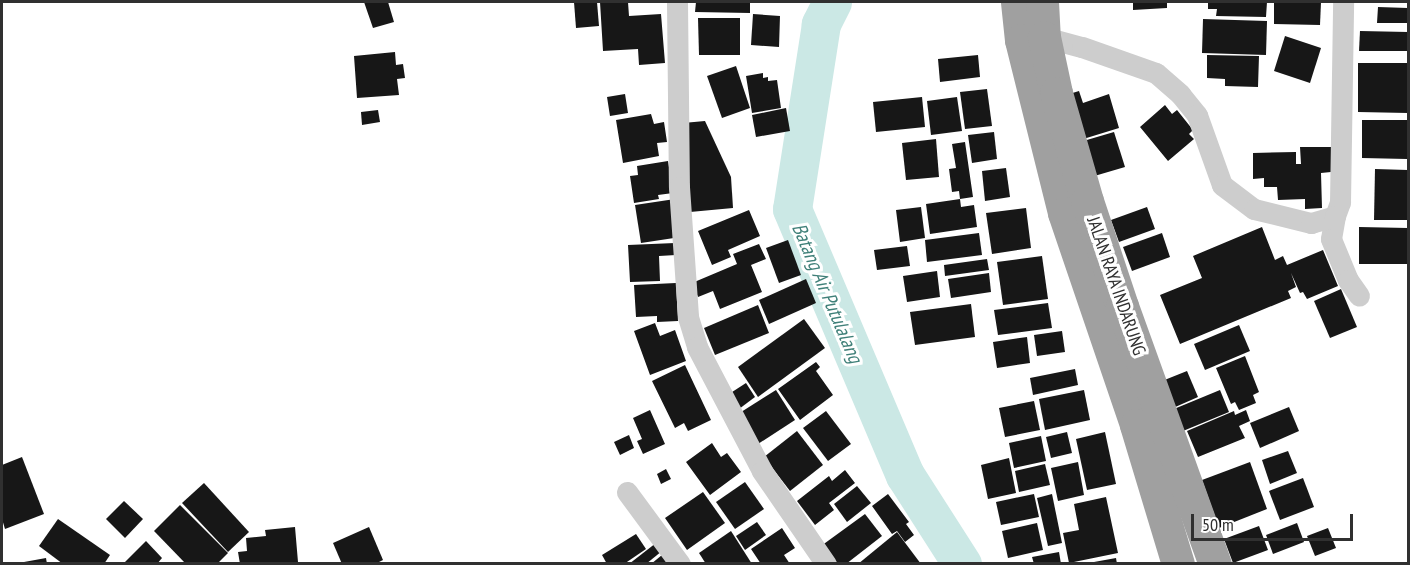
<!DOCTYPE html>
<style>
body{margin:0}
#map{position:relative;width:1410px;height:565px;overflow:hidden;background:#fff;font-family:"PT Sans Narrow",sans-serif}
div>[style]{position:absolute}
.river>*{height:39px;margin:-19.5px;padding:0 19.5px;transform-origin:19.5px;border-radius:19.5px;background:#cbe8e5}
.building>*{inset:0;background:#171717}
.minor>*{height:21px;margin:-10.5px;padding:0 10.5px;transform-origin:10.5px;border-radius:10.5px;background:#cdcdcd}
.trunk>*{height:33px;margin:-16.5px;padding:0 16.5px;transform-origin:16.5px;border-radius:16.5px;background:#a0a0a0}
span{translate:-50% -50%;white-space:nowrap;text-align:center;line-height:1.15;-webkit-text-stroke:6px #fff;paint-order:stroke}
.street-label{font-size:18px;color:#303030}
.water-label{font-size:20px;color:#408079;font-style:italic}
.frame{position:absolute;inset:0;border:3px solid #303030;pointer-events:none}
.scale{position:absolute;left:1191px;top:514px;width:162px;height:27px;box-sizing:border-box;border:3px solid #303030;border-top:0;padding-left:8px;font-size:18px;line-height:21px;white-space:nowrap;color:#303030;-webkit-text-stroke:4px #fff;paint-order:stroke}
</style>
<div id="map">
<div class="river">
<i style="left:832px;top:2px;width:25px;rotate:117deg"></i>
<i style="left:821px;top:24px;width:187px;rotate:98.9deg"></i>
<i style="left:792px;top:209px;width:289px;rotate:67deg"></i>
<i style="left:905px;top:475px;width:106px;rotate:57.4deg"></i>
</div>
<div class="building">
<i style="clip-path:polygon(364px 2px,388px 2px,394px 22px,373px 28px)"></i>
<i style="clip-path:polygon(574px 2px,597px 2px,599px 26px,576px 28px)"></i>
<i style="clip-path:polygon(600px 2px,628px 2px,629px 16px,661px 14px,665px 63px,639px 65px,638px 49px,603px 51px)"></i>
<i style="clip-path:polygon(696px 2px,750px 2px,750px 13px,695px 12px)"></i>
<i style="clip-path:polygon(1133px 2px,1167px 2px,1167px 8px,1133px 10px)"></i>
<i style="clip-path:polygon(1208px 2px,1267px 2px,1266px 17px,1216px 16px,1217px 9px,1208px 9px)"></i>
<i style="clip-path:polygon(1274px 2px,1321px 2px,1320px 25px,1274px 24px)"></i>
<i style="clip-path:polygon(1378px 7px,1408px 8px,1408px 23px,1377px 23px)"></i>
<i style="clip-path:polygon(753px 14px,780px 16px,779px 47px,751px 45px)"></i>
<i style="clip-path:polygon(698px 18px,740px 18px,740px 55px,699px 55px)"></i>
<i style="clip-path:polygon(1203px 19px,1267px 21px,1266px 55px,1202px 53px)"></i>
<i style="clip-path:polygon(1360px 31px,1408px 32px,1408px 51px,1359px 51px)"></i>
<i style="clip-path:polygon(1285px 36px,1321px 48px,1310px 83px,1274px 71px)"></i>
<i style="clip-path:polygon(395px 52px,396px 65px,403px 64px,405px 78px,397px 79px,399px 95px,357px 98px,354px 56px)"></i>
<i style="clip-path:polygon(978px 55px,980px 77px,940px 82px,938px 59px)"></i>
<i style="clip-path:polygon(1207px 55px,1259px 56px,1258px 87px,1225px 86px,1225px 79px,1207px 78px)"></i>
<i style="clip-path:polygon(1358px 63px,1408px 63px,1408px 113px,1358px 112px)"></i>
<i style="clip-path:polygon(736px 66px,750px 108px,722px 118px,707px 76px)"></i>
<i style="clip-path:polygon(763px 73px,763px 78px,768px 77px,768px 81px,777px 80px,781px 108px,752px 113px,746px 76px)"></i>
<i style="clip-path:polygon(987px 89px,992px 126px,965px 129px,960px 92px)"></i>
<i style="clip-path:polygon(1079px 91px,1083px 103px,1109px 94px,1119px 128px,1080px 140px,1066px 95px)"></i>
<i style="clip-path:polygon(625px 94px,628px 113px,610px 116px,607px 97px)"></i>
<i style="clip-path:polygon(922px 97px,925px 127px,876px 132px,873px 102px)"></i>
<i style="clip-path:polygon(957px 97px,962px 131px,931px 135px,927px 101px)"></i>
<i style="clip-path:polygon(1165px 105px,1172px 114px,1177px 110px,1193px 130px,1189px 134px,1194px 139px,1168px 161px,1140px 127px)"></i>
<i style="clip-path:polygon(786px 108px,790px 131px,756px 137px,752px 115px)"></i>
<i style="clip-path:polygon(378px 110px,380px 122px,362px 125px,361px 112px)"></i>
<i style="clip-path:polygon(651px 114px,654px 124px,664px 122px,667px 142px,657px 143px,659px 156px,623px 163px,616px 120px)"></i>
<i style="clip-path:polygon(1362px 120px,1407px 120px,1407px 159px,1362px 158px)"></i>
<i style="clip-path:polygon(705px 121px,731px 177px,733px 208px,690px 212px,683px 123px)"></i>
<i style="clip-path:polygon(994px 132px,997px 159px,972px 163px,968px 135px)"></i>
<i style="clip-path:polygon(1114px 132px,1125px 167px,1091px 177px,1080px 142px)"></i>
<i style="clip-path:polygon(936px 139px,939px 177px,906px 180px,902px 143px)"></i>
<i style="clip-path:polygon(965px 142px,973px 197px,960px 199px,959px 191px,952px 192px,949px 169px,956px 168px,952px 144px)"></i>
<i style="clip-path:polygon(1300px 147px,1331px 147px,1331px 172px,1321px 173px,1322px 208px,1305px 209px,1305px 199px,1278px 200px,1277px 187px,1264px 187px,1264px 178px,1253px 179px,1253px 153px,1296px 152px,1296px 164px,1301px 164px)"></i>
<i style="clip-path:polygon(668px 161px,673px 193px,658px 195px,659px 199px,634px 203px,630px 176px,638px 175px,637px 166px)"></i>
<i style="clip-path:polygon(1006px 168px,1010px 197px,985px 201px,982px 171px)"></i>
<i style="clip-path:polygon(1375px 169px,1408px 170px,1408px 220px,1374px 220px)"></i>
<i style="clip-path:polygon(675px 199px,674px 238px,641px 243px,635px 205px)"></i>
<i style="clip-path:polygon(960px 199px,961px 207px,974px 205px,977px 227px,930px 234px,926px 204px)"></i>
<i style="clip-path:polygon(921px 207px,925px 238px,900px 242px,896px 210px)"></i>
<i style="clip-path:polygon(1147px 207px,1155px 229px,1119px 242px,1111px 220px)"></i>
<i style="clip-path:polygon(1026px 208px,1031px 248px,992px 254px,986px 213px)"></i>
<i style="clip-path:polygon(749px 210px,760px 236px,728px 250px,731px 257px,712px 265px,698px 231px)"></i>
<i style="clip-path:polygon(1262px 227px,1275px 260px,1283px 256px,1287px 265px,1323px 250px,1338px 286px,1307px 299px,1303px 292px,1300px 293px,1291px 273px,1296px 287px,1288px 291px,1291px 298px,1180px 344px,1160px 295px,1202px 278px,1193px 256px)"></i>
<i style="clip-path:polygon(1359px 227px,1408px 228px,1408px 264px,1359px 264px)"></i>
<i style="clip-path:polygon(979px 233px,982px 255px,927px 262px,925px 240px)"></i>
<i style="clip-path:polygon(1162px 233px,1170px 257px,1132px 271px,1123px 247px)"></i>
<i style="clip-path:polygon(788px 240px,801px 275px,779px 283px,766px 248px)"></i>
<i style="clip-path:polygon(675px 243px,676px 255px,659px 256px,660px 281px,630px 282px,628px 245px)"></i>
<i style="clip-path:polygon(759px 244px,766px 259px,751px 265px,762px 292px,720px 309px,713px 291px,698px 297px,692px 283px,737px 264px,733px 254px)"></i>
<i style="clip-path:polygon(907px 246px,910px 266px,877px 270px,874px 250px)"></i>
<i style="clip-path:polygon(1042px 256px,1048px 299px,1003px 305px,997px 262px)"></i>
<i style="clip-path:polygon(987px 259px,989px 270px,945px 276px,944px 265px)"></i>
<i style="clip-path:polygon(937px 271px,940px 297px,907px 302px,903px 276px)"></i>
<i style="clip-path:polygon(989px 273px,991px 292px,951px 298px,948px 279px)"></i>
<i style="clip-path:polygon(806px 279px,816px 303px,769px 324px,759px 300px)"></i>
<i style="clip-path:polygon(676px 283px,678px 321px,657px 322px,657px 316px,636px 317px,634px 285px)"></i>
<i style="clip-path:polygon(1341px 289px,1357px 327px,1330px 338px,1314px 301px)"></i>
<i style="clip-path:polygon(1048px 303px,1052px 328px,998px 335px,994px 310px)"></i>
<i style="clip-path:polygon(971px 304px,975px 337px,915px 345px,910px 312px)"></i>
<i style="clip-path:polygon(758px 305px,769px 333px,715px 355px,704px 328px)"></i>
<i style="clip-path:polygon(804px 319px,825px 348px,758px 397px,738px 367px)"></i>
<i style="clip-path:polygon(655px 323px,660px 336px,675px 330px,686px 361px,650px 375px,634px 331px)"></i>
<i style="clip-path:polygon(1239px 325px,1250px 351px,1205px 370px,1194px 344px)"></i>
<i style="clip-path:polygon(1062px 331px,1065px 352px,1037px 356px,1034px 335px)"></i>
<i style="clip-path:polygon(1027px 337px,1030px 363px,997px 368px,993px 342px)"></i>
<i style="clip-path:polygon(1245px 356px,1259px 392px,1253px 395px,1256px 403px,1239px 410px,1235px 402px,1231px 404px,1216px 368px)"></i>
<i style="clip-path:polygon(816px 362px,820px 367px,816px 371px,833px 395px,800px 420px,778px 389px)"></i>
<i style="clip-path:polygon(685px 365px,711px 420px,688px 431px,684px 423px,675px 428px,652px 381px)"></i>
<i style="clip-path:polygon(1075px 369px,1078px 385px,1033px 395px,1030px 378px)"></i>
<i style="clip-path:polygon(1187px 371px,1198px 397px,1173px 408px,1162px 381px)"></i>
<i style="clip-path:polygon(746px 383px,755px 397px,739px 409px,729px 394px)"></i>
<i style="clip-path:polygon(776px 390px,795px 420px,758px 444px,738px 414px)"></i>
<i style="clip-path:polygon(1084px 390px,1090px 420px,1045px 430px,1039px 399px)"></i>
<i style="clip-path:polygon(1220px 390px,1229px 412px,1183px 431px,1174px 409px)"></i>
<i style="clip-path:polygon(1034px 401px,1040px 430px,1005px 437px,999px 408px)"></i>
<i style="clip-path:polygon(1289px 407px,1299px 431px,1260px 448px,1250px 423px)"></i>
<i style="clip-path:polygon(650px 410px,665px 444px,643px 454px,637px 441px,642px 439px,633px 418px)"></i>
<i style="clip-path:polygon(1246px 410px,1250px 421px,1239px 426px,1245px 438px,1198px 457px,1187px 431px,1234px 411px,1235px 415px)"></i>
<i style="clip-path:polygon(826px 411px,851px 444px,828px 461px,803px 428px)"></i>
<i style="clip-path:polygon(797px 431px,823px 465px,790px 491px,764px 457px)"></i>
<i style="clip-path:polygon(1067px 432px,1072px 453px,1051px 458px,1046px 437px)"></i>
<i style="clip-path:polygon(1105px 432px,1116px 484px,1087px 490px,1076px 439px)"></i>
<i style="clip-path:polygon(629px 435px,634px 448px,620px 455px,614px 442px)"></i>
<i style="clip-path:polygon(1041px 436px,1046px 461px,1014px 468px,1009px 443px)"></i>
<i style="clip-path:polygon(712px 443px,721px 457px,727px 453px,741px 472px,710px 495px,686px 462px)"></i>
<i style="clip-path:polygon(1288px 451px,1297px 473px,1270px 484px,1262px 460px)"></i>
<i style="clip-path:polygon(22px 457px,44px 514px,5px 529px,2px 519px,2px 465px)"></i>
<i style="clip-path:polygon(1009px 458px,1016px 493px,988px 499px,981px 465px)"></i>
<i style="clip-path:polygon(1078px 462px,1084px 495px,1058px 501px,1051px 468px)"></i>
<i style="clip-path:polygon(1250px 462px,1267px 509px,1219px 528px,1202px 480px)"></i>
<i style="clip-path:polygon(1045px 464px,1050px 485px,1019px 492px,1015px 471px)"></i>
<i style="clip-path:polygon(666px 469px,671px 479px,661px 484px,657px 474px)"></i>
<i style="clip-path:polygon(845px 470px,855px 483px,829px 503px,834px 510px,815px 525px,797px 501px,829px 476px,832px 481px)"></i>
<i style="clip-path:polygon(1303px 478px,1314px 507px,1280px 520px,1269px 491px)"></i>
<i style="clip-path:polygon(745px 482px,764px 509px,735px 529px,716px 502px)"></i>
<i style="clip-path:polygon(204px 483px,249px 532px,228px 552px,182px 503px)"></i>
<i style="clip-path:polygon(857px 486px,871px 503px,847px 522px,834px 504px)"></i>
<i style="clip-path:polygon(703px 492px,725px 523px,687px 550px,665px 518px)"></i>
<i style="clip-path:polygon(888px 494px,909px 522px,906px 524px,914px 535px,905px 542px,897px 531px,892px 534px,872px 506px)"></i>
<i style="clip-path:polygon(1034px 494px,1039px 517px,1001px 525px,996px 502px)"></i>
<i style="clip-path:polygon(1052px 494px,1062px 543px,1048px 546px,1037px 498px)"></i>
<i style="clip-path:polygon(1106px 497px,1118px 553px,1069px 563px,1063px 533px,1079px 530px,1074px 504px)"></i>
<i style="clip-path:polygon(124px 501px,143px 519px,125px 538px,106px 519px)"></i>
<i style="clip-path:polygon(180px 505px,228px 553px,217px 564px,186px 564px,154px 531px)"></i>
<i style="clip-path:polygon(865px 514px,882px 536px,846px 564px,834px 564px,821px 546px)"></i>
<i style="clip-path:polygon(58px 519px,110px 555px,104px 564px,63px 564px,39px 546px)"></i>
<i style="clip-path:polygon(757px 522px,766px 535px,745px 550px,736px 536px)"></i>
<i style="clip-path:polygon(1037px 523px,1043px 550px,1008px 558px,1002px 531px)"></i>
<i style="clip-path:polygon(1297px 523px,1304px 542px,1273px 554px,1266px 535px)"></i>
<i style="clip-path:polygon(1259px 526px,1268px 550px,1233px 563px,1224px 539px)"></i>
<i style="clip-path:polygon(295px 527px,298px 562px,240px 564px,238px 552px,247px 551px,246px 538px,266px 536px,265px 530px)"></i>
<i style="clip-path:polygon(369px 527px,383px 560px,375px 564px,342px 564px,333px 543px)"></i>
<i style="clip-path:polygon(782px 528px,795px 548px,784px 555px,790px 564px,761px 564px,751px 549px)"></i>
<i style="clip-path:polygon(1328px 528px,1336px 548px,1315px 556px,1307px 536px)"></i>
<i style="clip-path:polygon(731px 531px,752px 564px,706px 564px,699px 553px)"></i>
<i style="clip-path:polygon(897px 532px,921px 564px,858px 564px)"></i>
<i style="clip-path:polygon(636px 534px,646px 549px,624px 564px,607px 564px,602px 555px)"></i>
<i style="clip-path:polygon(146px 541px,162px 558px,157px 564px,123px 564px)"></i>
<i style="clip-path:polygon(656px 543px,662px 551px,646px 564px,629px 564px)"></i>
<i style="clip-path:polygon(1059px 552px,1061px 564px,1034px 564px,1032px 557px)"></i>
<i style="clip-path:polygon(662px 555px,668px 564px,651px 564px)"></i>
<i style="clip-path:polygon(46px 558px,47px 564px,25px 564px,24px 562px)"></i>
<i style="clip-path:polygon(1116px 558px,1117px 564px,1094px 564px,1094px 562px)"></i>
</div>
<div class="minor">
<i style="left:677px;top:2px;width:185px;rotate:89.4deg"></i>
<i style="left:679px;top:187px;width:130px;rotate:86deg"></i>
<i style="left:688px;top:317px;width:31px;rotate:73deg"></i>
<i style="left:697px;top:347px;width:140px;rotate:62.3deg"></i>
<i style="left:762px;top:471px;width:113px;rotate:55.5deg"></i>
<i style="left:1034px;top:39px;width:10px;rotate:-11deg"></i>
<i style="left:1044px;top:37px;width:39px;rotate:15deg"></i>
<i style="left:1082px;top:47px;width:78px;rotate:19.4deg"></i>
<i style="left:1156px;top:73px;width:32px;rotate:41deg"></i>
<i style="left:1180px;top:94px;width:27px;rotate:51deg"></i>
<i style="left:1197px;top:115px;width:74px;rotate:70.3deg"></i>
<i style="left:1222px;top:185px;width:40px;rotate:37deg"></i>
<i style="left:1254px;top:209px;width:59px;rotate:13.8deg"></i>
<i style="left:1311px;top:223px;width:25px;rotate:-16deg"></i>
<i style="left:1335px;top:216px;width:15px;rotate:-70deg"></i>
<i style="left:1340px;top:202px;width:200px;rotate:-89.1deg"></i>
<i style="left:1335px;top:216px;width:23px;rotate:100deg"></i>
<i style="left:1331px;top:239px;width:44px;rotate:67.5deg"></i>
<i style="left:1348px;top:280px;width:19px;rotate:55deg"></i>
<i style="left:627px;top:492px;width:89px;rotate:53.6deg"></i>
</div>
<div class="trunk">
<i style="left:1017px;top:2px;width:38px;rotate:84deg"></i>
<i style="left:1021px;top:40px;width:178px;rotate:76deg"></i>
<i style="left:1064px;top:213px;width:224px;rotate:71.2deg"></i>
<i style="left:1136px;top:425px;width:145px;rotate:73.2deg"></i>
<i style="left:1042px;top:2px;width:35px;rotate:87deg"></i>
<i style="left:1044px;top:37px;width:57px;rotate:77.9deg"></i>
<i style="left:1056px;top:93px;width:112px;rotate:74deg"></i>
<i style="left:1087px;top:201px;width:111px;rotate:71.6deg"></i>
<i style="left:1122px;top:306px;width:274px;rotate:70.2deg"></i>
</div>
<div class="street-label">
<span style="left:1116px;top:286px;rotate:71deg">JALAN RAYA INDARUNG</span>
</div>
<div class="water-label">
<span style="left:827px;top:293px;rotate:67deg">Batang Air Putulalang</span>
</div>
<div class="frame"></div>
<div class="scale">50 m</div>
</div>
